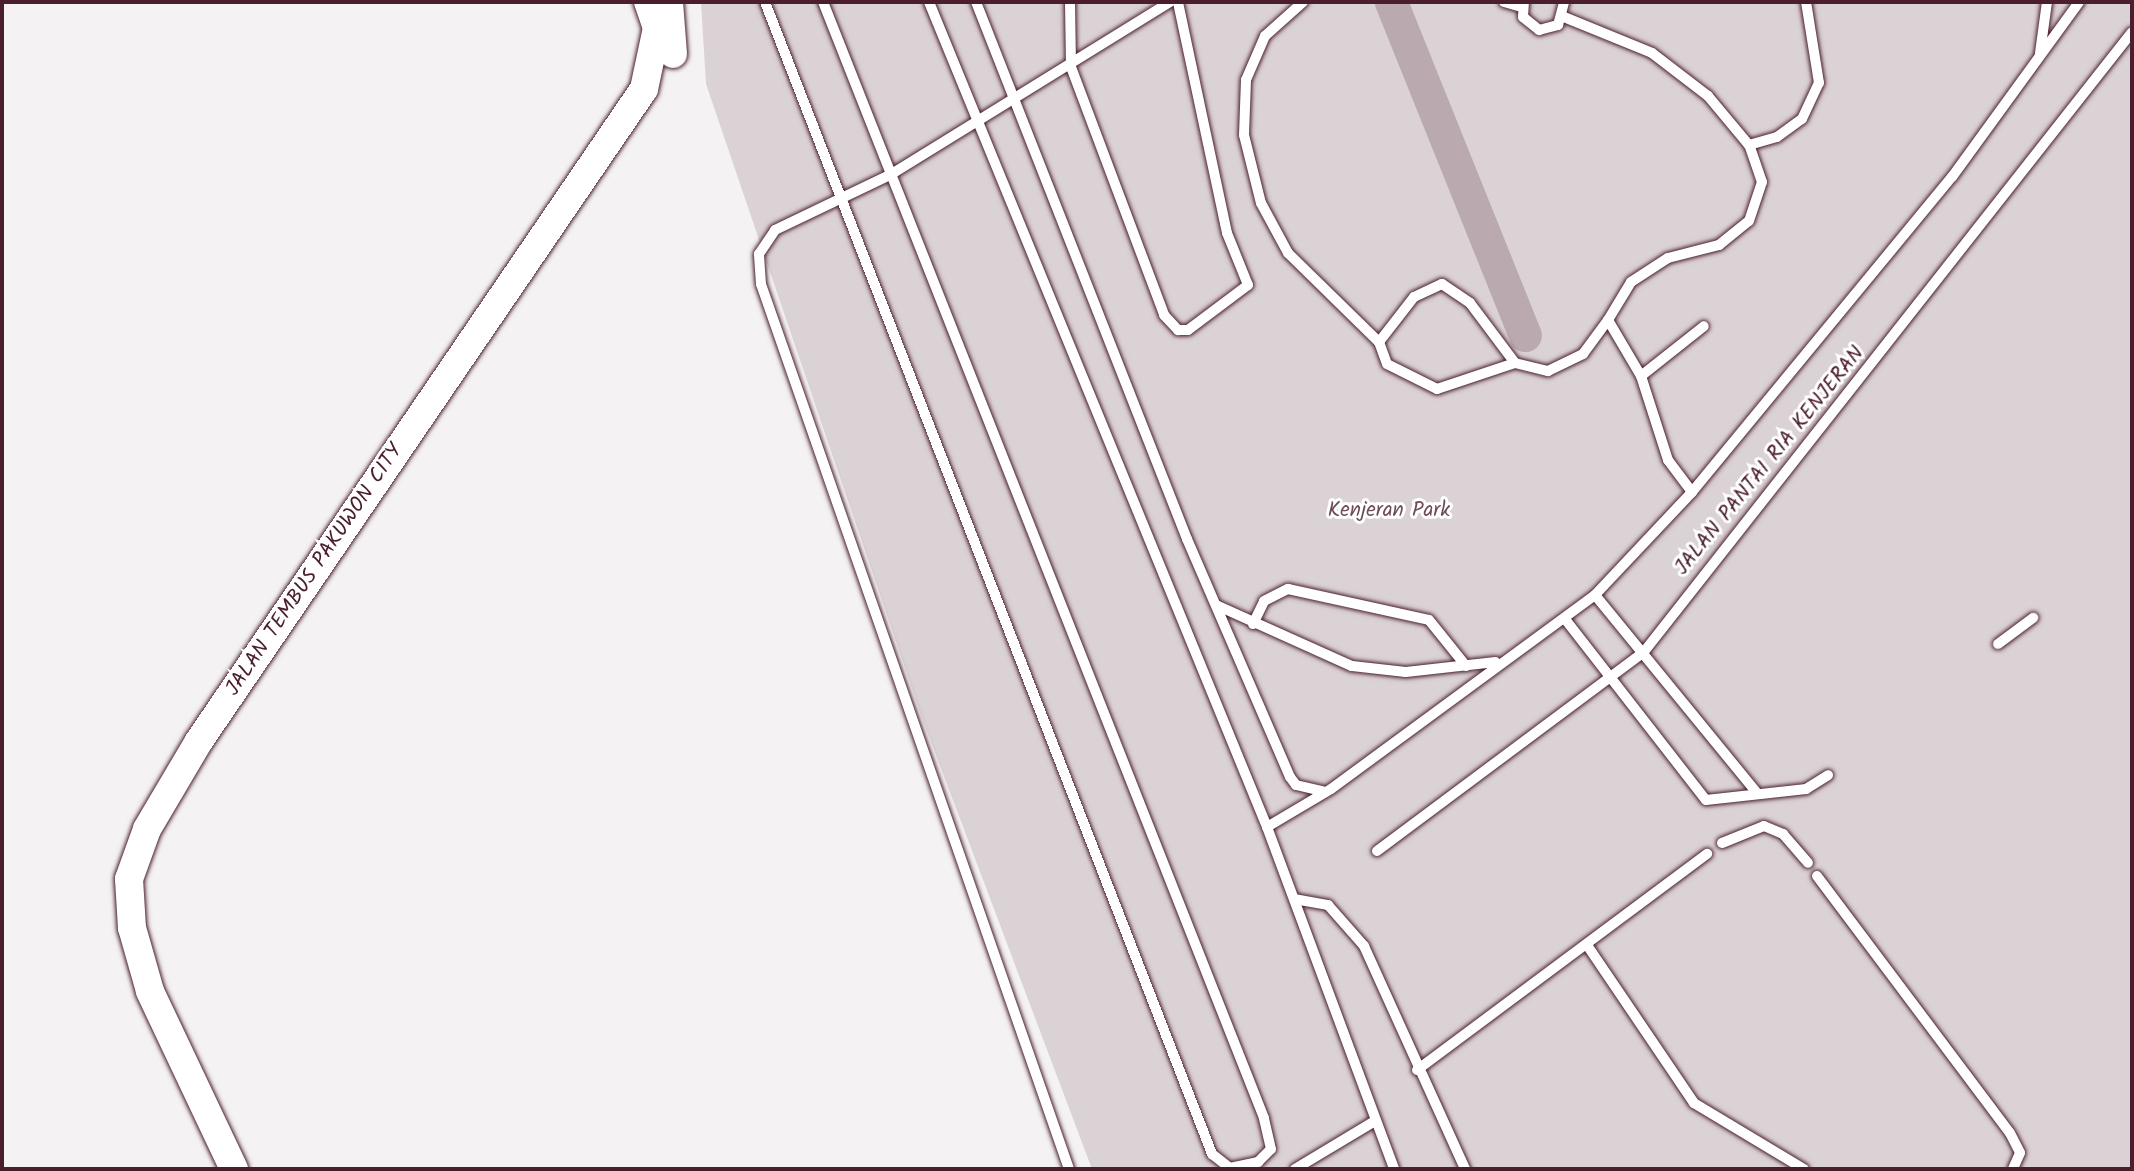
<!DOCTYPE html>
<style>
body{margin:0}
#map{position:relative;width:2134px;height:1171px;overflow:hidden;background:#f4f2f2;font-family:Kalam,sans-serif}
div>[style]{position:absolute}
.green>*{inset:0;background:#dbd2d5}
.river>*{height:33px;margin:-16.5px;padding:0 16.5px;transform-origin:16.5px;border-radius:16.5px;background:#baa9ae}
.roads{filter:drop-shadow(0 0 2px #4a1f2b) drop-shadow(0 0 2px #4a1f2b)}
.lane>*{height:10px;margin:-5px;padding:0 5px;transform-origin:5px;border-radius:5px;background:#fff}
.secondary>*{height:28px;margin:-14px;padding:0 14px;transform-origin:14px;border-radius:14px;background:#fff}
span{translate:-50% -50%;white-space:nowrap;text-align:center;line-height:1.15;-webkit-text-stroke:6px #fff;paint-order:stroke}
.street-label{font-size:21px;color:#4a1f2b}
.park-label{font-size:21px;color:#6e4c56}
.frame{position:absolute;inset:0;border:4px solid #4a1f2b;pointer-events:none}
</style>
<div id="map">
<div class="green">
<i style="clip-path:polygon(701px 2px,2132px 2px,2132px 1169px,1092px 1169px,922px 718px,706px 84px)"></i>
</div>
<div class="river">
<i style="left:1391px;top:2px;width:359px;rotate:68.1deg"></i>
</div>
<div class="roads">
<div class="lane">
<i style="left:765px;top:2px;width:1236px;rotate:68.79deg"></i>
<i style="left:1212px;top:1154px;width:23px;rotate:38deg"></i>
<i style="left:1230px;top:1168px;width:29px;rotate:-12deg"></i>
<i style="left:1258px;top:1162px;width:18px;rotate:-45deg"></i>
<i style="left:1271px;top:1149px;width:32px;rotate:-103deg"></i>
<i style="left:1264px;top:1118px;width:1200px;rotate:-111.56deg"></i>
<i style="left:929px;top:2px;width:892px;rotate:67.72deg"></i>
<i style="left:1267px;top:827px;width:365px;rotate:69.6deg"></i>
<i style="left:976px;top:2px;width:577px;rotate:68.55deg"></i>
<i style="left:1187px;top:539px;width:259px;rotate:66.6deg"></i>
<i style="left:1290px;top:777px;width:10px;rotate:53deg"></i>
<i style="left:1296px;top:785px;width:27px;rotate:13deg"></i>
<i style="left:1070px;top:2px;width:65px;rotate:89.1deg"></i>
<i style="left:1071px;top:67px;width:265px;rotate:69.4deg"></i>
<i style="left:1164px;top:315px;width:21px;rotate:47deg"></i>
<i style="left:1178px;top:330px;width:10px"></i>
<i style="left:1188px;top:330px;width:75px;rotate:-36.9deg"></i>
<i style="left:1248px;top:285px;width:56px;rotate:-112deg"></i>
<i style="left:1227px;top:233px;width:236px;rotate:-102deg"></i>
<i style="left:1303px;top:2px;width:51px;rotate:138.2deg"></i>
<i style="left:1265px;top:36px;width:48px;rotate:113.4deg"></i>
<i style="left:1246px;top:80px;width:55px;rotate:92.1deg"></i>
<i style="left:1244px;top:135px;width:70px;rotate:76deg"></i>
<i style="left:1261px;top:203px;width:57px;rotate:61.6deg"></i>
<i style="left:1288px;top:253px;width:127px;rotate:44.4deg"></i>
<i style="left:1379px;top:342px;width:23px;rotate:70deg"></i>
<i style="left:1387px;top:364px;width:56px;rotate:26.6deg"></i>
<i style="left:1437px;top:389px;width:82px;rotate:-18.4deg"></i>
<i style="left:1515px;top:363px;width:34px;rotate:14deg"></i>
<i style="left:1548px;top:371px;width:39px;rotate:-26deg"></i>
<i style="left:1583px;top:354px;width:42px;rotate:-53.7deg"></i>
<i style="left:1504px;top:2px;width:19px;rotate:16deg"></i>
<i style="left:1524px;top:2px;width:15px;rotate:94deg"></i>
<i style="left:1523px;top:17px;width:21px;rotate:39deg"></i>
<i style="left:1539px;top:30px;width:20px;rotate:-15deg"></i>
<i style="left:1558px;top:25px;width:24px;rotate:-75deg"></i>
<i style="left:1564px;top:17px;width:95px;rotate:22.2deg"></i>
<i style="left:1652px;top:53px;width:71px;rotate:37.5deg"></i>
<i style="left:1708px;top:96px;width:64px;rotate:50.1deg"></i>
<i style="left:2040px;top:53px;width:51px;rotate:-82.2deg"></i>
<i style="left:1379px;top:342px;width:57px;rotate:-52.1deg"></i>
<i style="left:1414px;top:297px;width:31px;rotate:-25deg"></i>
<i style="left:1442px;top:284px;width:34px;rotate:34deg"></i>
<i style="left:1470px;top:303px;width:75px;rotate:53.1deg"></i>
<i style="left:1641px;top:376px;width:80px;rotate:-38.4deg"></i>
<i style="left:1692px;top:492px;width:40px;rotate:-127deg"></i>
<i style="left:1668px;top:460px;width:88px;rotate:-107.8deg"></i>
<i style="left:1641px;top:376px;width:65px;rotate:-120.5deg"></i>
<i style="left:1608px;top:320px;width:44px;rotate:-58.8deg"></i>
<i style="left:1631px;top:282px;width:44px;rotate:-33deg"></i>
<i style="left:1668px;top:258px;width:53px;rotate:-14.3deg"></i>
<i style="left:1719px;top:245px;width:38px;rotate:-39deg"></i>
<i style="left:1749px;top:221px;width:41px;rotate:-71.6deg"></i>
<i style="left:1762px;top:182px;width:39px;rotate:-109deg"></i>
<i style="left:1749px;top:145px;width:29px;rotate:-16deg"></i>
<i style="left:1777px;top:137px;width:31px;rotate:-36deg"></i>
<i style="left:1802px;top:119px;width:40px;rotate:-65deg"></i>
<i style="left:1819px;top:83px;width:82px;rotate:-99.1deg"></i>
<i style="left:1595px;top:595px;width:254px;rotate:50.7deg"></i>
<i style="left:1216px;top:605px;width:149px;rotate:24.2deg"></i>
<i style="left:1352px;top:666px;width:54px;rotate:6.3deg"></i>
<i style="left:1406px;top:672px;width:90px;rotate:-6.4deg"></i>
<i style="left:1565px;top:619px;width:229px;rotate:52.1deg"></i>
<i style="left:1706px;top:800px;width:101px;rotate:-6.3deg"></i>
<i style="left:1806px;top:789px;width:26px;rotate:-32deg"></i>
<i style="left:1253px;top:624px;width:25px;rotate:-64deg"></i>
<i style="left:1264px;top:601px;width:27px;rotate:-27deg"></i>
<i style="left:1288px;top:589px;width:144px;rotate:12.4deg"></i>
<i style="left:1429px;top:620px;width:59px;rotate:51.2deg"></i>
<i style="left:1998px;top:644px;width:44px;rotate:-36.6deg"></i>
<i style="left:1267px;top:827px;width:74px;rotate:-30.7deg"></i>
<i style="left:1331px;top:789px;width:328px;rotate:-36.3deg"></i>
<i style="left:1595px;top:595px;width:141px;rotate:-46.7deg"></i>
<i style="left:1692px;top:492px;width:408px;rotate:-50.5deg"></i>
<i style="left:1952px;top:177px;width:216px;rotate:-54deg"></i>
<i style="left:1722px;top:843px;width:45px;rotate:-22deg"></i>
<i style="left:1764px;top:826px;width:21px;rotate:23deg"></i>
<i style="left:1783px;top:834px;width:38px;rotate:49deg"></i>
<i style="left:1377px;top:851px;width:332px;rotate:-36.7deg"></i>
<i style="left:1643px;top:653px;width:790px;rotate:-51.78deg"></i>
<i style="left:1817px;top:876px;width:321px;rotate:53.1deg"></i>
<i style="left:2010px;top:1133px;width:22px;rotate:63deg"></i>
<i style="left:2020px;top:1153px;width:17px;rotate:114deg"></i>
<i style="left:1294px;top:899px;width:35px;rotate:10deg"></i>
<i style="left:1328px;top:905px;width:55px;rotate:48.7deg"></i>
<i style="left:1364px;top:946px;width:245px;rotate:65.6deg"></i>
<i style="left:1587px;top:945px;width:191px;rotate:55.9deg"></i>
<i style="left:1694px;top:1103px;width:128px;rotate:31deg"></i>
<i style="left:1417px;top:1070px;width:362px;rotate:-36.7deg"></i>
<i style="left:1069px;top:1169px;width:937px;rotate:-109.19deg"></i>
<i style="left:761px;top:284px;width:30px;rotate:-94deg"></i>
<i style="left:759px;top:254px;width:29px;rotate:-56deg"></i>
<i style="left:775px;top:230px;width:127px;rotate:-25.6deg"></i>
<i style="left:890px;top:175px;width:329px;rotate:-31.7deg"></i>
<i style="left:1295px;top:1169px;width:93px;rotate:-31deg"></i>
</div>
<div class="secondary">
<i style="left:669px;top:2px;width:52px;rotate:85.6deg"></i>
<i style="left:234px;top:1169px;width:197px;rotate:-115.3deg"></i>
<i style="left:150px;top:991px;width:66px;rotate:-105.9deg"></i>
<i style="left:132px;top:928px;width:49px;rotate:-93.5deg"></i>
<i style="left:129px;top:879px;width:53px;rotate:-70.2deg"></i>
<i style="left:147px;top:829px;width:102px;rotate:-59.4deg"></i>
<i style="left:199px;top:741px;width:789px;rotate:-55.69deg"></i>
<i style="left:644px;top:89px;width:62px;rotate:-78deg"></i>
<i style="left:657px;top:28px;width:28px;rotate:-109deg"></i>
</div>
</div>
<div class="street-label">
<span style="left:1770px;top:461px;rotate:-51deg">JALAN PANTAI RIA KENJERAN</span>
<span style="left:315px;top:570px;rotate:-56deg">JALAN TEMBUS PAKUWON CITY</span>
</div>
<div class="park-label">
<span style="left:1389px;top:511px">Kenjeran Park</span>
</div>
<div class="frame"></div>
</div>
